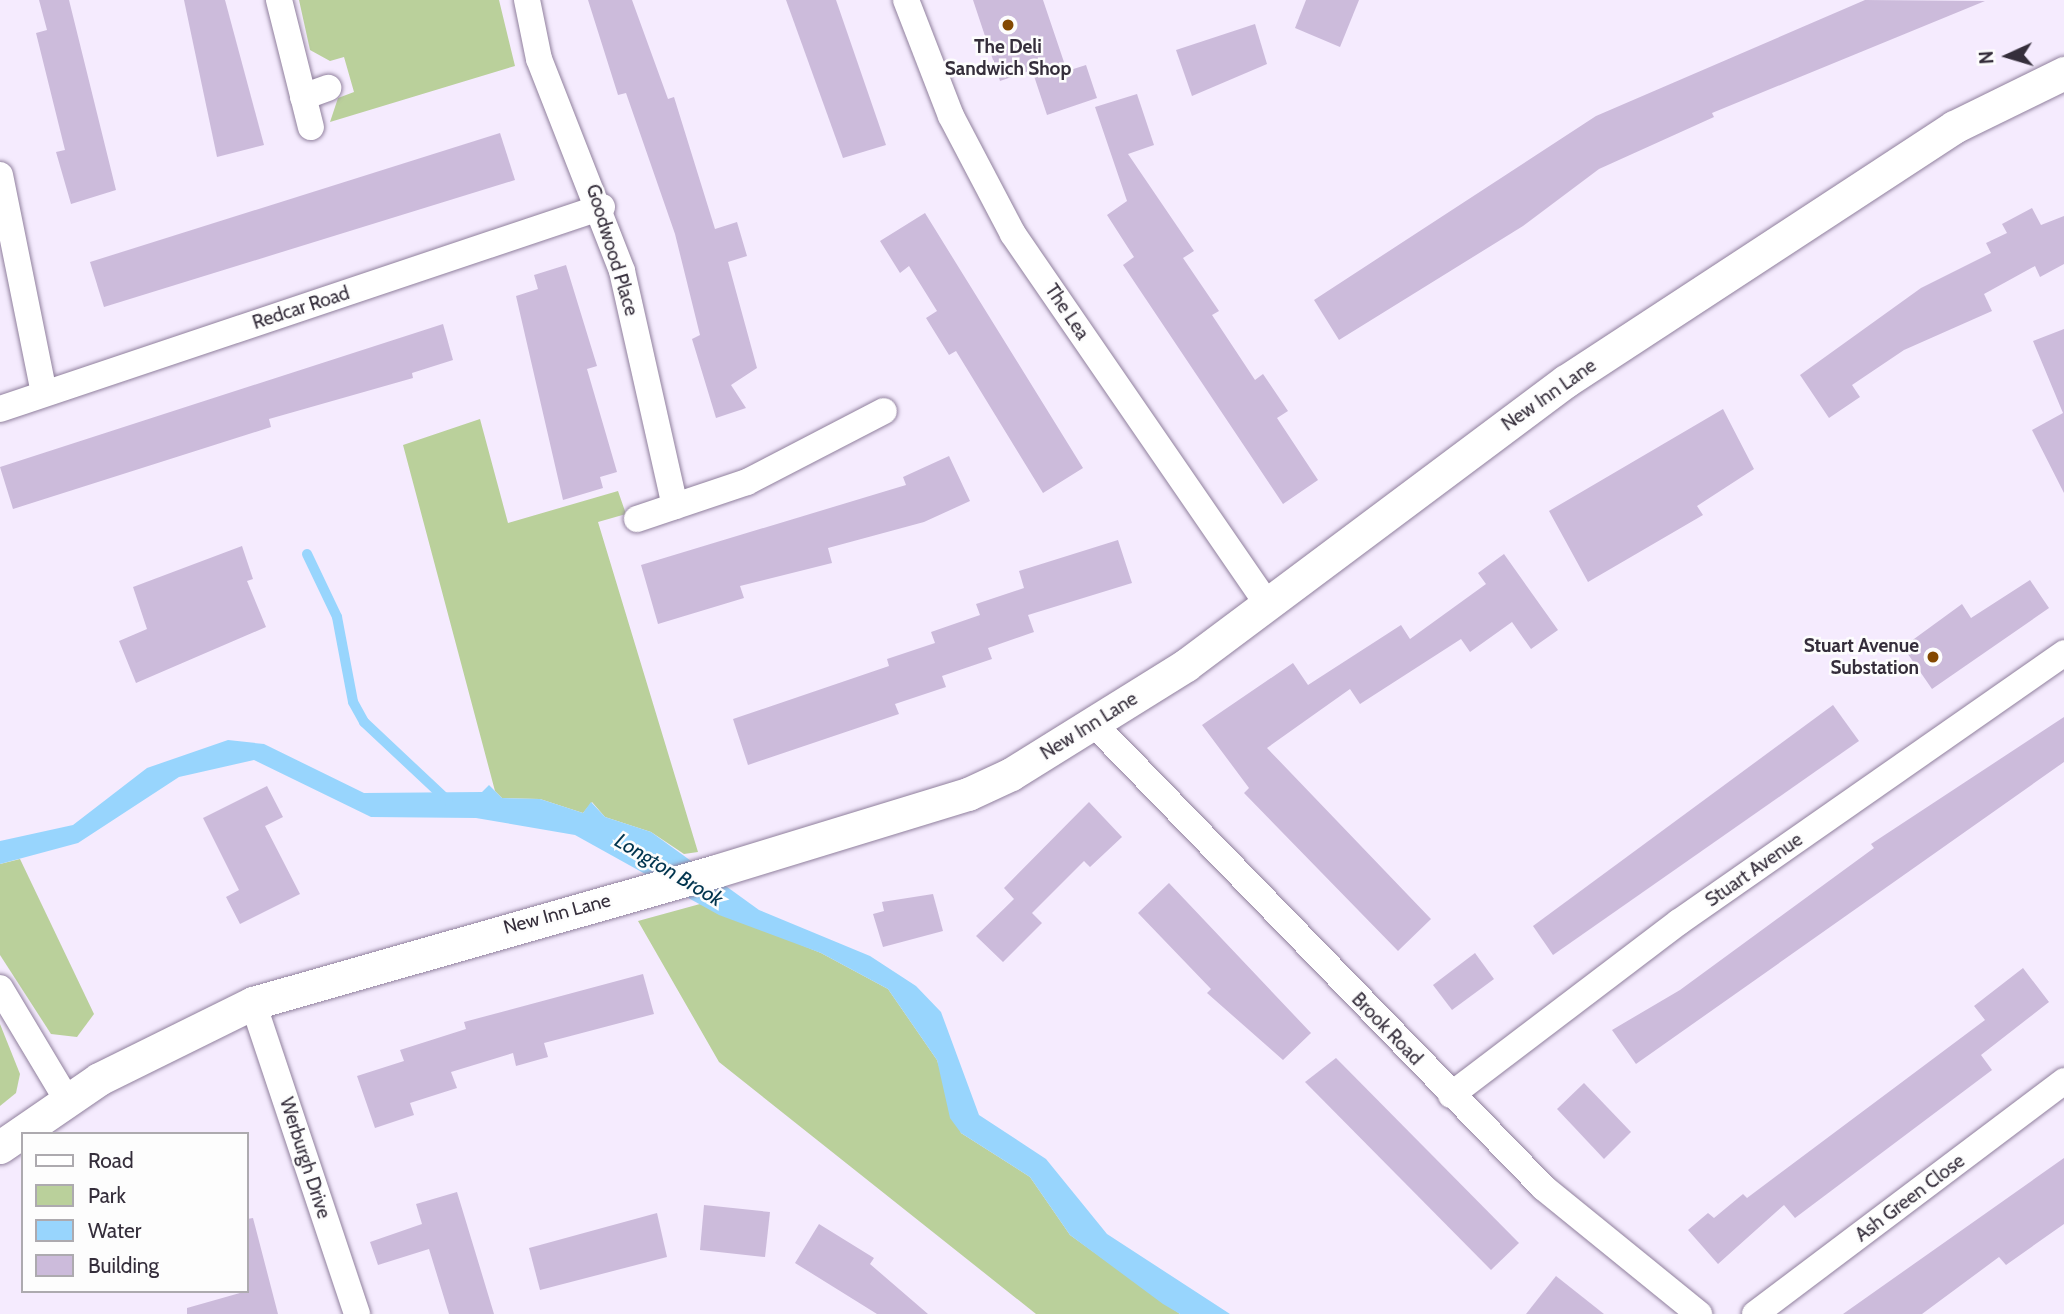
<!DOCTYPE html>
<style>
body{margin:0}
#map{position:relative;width:2064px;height:1314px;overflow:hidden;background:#f5ebfe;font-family:Cabin,sans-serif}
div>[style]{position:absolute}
.green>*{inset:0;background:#bad09b}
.water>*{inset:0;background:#98d5fd}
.stream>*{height:10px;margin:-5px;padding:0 5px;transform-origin:5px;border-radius:5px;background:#98d5fd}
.building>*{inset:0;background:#ccbbdb}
.roads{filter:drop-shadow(0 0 2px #90809d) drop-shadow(0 0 2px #90809d)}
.minor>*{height:26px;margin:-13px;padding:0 13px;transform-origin:13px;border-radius:13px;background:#fff}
.tertiary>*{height:33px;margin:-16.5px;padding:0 16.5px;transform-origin:16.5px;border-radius:16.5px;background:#fff}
.dots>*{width:19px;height:19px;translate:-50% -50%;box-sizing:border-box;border:4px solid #fdfdfd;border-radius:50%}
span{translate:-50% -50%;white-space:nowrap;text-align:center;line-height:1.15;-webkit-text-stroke:5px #fdfdfd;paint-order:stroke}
.poi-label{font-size:19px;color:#352e3b;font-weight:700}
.right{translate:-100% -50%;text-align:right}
.street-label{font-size:19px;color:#352e3b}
.water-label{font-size:21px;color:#01344e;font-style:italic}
.legend{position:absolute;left:21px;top:1132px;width:228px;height:161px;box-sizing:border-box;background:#fdfdfd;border:2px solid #adaaaf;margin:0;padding:9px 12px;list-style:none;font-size:21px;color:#352e3b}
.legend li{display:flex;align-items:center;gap:14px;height:35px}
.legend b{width:35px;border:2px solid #adaaaf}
.north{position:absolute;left:1973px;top:21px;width:70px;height:70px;-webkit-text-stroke:5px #fdfdfd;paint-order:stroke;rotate:266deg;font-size:19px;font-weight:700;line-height:28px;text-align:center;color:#352e3b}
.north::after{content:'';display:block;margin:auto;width:24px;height:32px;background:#352e3b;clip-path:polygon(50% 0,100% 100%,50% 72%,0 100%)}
</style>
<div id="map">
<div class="green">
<i style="clip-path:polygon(299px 0,499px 0,515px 66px,330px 122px,338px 98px,354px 92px,344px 57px,330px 61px,310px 50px)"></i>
<i style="clip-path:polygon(480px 419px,508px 523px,618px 491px,626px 514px,598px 522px,698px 852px,684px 854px,651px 832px,605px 817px,592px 802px,583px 813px,540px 799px,502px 798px,495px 791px,403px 445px)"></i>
<i style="clip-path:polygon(20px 859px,94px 1014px,77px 1037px,51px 1034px,0 955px,0 864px)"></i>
<i style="clip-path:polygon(700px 904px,821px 953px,888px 989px,937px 1060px,961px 1133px,1030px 1177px,1070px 1235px,1180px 1314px,1036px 1314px,719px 1062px,638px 921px)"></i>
<i style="clip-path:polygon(0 1024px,20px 1074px,16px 1093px,0 1106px)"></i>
</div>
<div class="water">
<i style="clip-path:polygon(228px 740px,264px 744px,364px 793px,482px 792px,489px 785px,502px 798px,540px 799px,583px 813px,591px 802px,605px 817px,651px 832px,759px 910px,870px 956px,916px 986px,941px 1012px,979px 1115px,1046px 1159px,1107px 1234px,1230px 1314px,1180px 1314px,1163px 1304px,1070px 1235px,1030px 1177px,961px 1133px,950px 1118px,937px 1060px,888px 989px,821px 953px,719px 915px,575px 835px,476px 818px,371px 817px,254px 760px,179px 777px,78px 843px,0 864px,0 841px,73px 825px,147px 768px)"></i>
</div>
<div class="stream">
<i style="left:307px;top:554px;width:70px;rotate:64.5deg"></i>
<i style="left:337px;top:617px;width:86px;rotate:79.3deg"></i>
<i style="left:353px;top:702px;width:23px;rotate:61deg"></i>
<i style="left:364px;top:722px;width:115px;rotate:43.2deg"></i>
</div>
<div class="building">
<i style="clip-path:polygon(39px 0,69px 0,116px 190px,71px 204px,56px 152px,65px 150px,36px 33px,47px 30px)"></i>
<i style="clip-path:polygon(184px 0,225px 0,264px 145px,217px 157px)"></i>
<i style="clip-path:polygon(588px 0,632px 0,668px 99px,674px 97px,715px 229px,737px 222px,747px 256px,728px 262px,757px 368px,731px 385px,746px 408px,716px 418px,692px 339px,700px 335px,675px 234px,626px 93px,618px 95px)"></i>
<i style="clip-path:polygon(786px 0,836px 0,886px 145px,843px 158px)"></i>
<i style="clip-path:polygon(973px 0,1043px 0,1067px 71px,1086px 65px,1097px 98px,1047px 115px,1032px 70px,1000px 81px)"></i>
<i style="clip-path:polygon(1306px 0,1359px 0,1340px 47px,1295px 28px)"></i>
<i style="clip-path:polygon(1865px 0,1985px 1px,1712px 113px,1714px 117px,1599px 169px,1523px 226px,1339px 340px,1314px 300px,1596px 116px)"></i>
<i style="clip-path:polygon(1255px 24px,1267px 64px,1192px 96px,1176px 50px)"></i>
<i style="clip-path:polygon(1137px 94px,1154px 145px,1128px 154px,1194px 251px,1183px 258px,1219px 311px,1212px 315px,1255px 380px,1263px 374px,1288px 411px,1277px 418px,1318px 480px,1283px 504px,1123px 265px,1134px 257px,1107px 215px,1127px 201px,1095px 107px)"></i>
<i style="clip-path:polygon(500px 133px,515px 180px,104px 307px,90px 262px)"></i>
<i style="clip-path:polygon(2032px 208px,2041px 225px,2064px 216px,2064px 264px,2040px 277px,2035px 266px,1984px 294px,1992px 311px,1904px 350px,1852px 385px,1860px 397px,1829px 418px,1800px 375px,1921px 288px,1991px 253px,1986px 243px,2007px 233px,2002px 224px)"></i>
<i style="clip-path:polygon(925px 213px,1083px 468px,1043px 493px,956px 351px,949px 355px,926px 318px,937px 311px,909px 266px,900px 273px,880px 241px)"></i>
<i style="clip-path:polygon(566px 265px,597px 366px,587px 369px,617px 472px,600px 477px,603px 488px,563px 500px,516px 296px,538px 289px,534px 275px)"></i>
<i style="clip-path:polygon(443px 324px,453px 360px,412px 373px,413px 378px,269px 419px,271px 427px,13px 509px,0 467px)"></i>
<i style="clip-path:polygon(2064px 329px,2064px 493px,2032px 430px,2063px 413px,2033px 341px)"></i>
<i style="clip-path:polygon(1723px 409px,1754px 469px,1697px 506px,1703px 515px,1588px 582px,1549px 511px)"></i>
<i style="clip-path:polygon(949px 456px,970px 501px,924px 522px,828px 548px,832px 563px,740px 586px,744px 598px,658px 624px,641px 565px,906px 485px,903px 477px)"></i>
<i style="clip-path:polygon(1118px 540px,1132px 583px,1028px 615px,1034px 632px,988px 648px,992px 659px,942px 676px,946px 687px,895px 704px,899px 714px,748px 765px,733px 719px,889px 666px,887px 659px,935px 643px,931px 632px,980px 615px,976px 604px,1024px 588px,1019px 571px)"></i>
<i style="clip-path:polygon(242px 546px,253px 579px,247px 581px,266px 627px,136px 683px,119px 641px,147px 629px,133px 587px)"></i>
<i style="clip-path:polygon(1504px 554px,1558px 630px,1531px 649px,1512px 622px,1470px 652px,1461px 639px,1360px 704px,1350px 689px,1267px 748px,1431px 919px,1398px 951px,1244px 793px,1249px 788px,1202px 725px,1293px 663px,1308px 685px,1401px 625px,1410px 639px,1486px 584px,1478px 573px)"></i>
<i style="clip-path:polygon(2030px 580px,2049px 608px,1932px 689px,1903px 647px,1962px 604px,1971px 618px)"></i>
<i style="clip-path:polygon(1833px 705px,1859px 741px,1553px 955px,1533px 926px)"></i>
<i style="clip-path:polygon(2064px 717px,2064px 762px,1636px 1064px,1612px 1030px,1680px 990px,1874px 848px,1871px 844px)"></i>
<i style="clip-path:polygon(267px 786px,283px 817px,265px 826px,300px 894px,240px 924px,226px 897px,239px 890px,203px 818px)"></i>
<i style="clip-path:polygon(1089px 802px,1122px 837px,1090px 867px,1084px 861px,1032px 913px,1042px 923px,1003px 962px,976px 936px,1014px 899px,1004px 888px)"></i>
<i style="clip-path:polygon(1169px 883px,1311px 1033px,1283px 1060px,1207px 993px,1211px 989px,1138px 913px)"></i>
<i style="clip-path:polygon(933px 894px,943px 931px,883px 947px,873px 914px,884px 911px,882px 902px)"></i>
<i style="clip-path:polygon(1475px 953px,1494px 979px,1452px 1010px,1433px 985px)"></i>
<i style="clip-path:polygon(2023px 968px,2049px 1002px,1981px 1055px,1992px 1070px,1795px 1218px,1784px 1205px,1718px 1264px,1688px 1230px,1708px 1213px,1714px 1218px,1743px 1194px,1747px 1198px,1985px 1020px,1974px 1006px)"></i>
<i style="clip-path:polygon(643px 974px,654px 1014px,544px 1043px,548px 1057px,516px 1066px,513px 1053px,451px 1072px,457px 1088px,410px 1103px,414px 1115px,375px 1128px,357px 1076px,404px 1061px,400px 1050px,466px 1029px,464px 1022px)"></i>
<i style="clip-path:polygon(1336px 1058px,1519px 1243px,1491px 1270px,1305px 1082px)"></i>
<i style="clip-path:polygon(1584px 1083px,1631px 1132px,1604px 1159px,1557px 1109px)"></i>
<i style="clip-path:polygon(2064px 1158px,2064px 1224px,2006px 1265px,1999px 1257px,1922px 1314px,1843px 1314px)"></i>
<i style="clip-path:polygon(457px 1192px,481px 1271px,494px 1314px,449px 1314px,429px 1249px,378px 1265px,370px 1242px,422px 1224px,416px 1204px)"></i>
<i style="clip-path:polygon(704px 1205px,770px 1212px,765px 1257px,700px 1250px)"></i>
<i style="clip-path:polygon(657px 1213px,667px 1257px,540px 1290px,529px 1248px)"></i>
<i style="clip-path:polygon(253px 1218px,278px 1314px,187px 1314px,187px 1308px,247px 1291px,247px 1219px)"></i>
<i style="clip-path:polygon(819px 1224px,874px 1258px,870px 1264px,928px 1314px,877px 1314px,795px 1263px)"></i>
<i style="clip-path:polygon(1556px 1276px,1604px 1314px,1526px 1314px)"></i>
</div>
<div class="roads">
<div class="minor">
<i style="left:279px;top:0;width:131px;rotate:75.9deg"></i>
<i style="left:527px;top:0;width:60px;rotate:78.5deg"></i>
<i style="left:539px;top:59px;width:228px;rotate:68.6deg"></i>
<i style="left:622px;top:271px;width:241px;rotate:77.3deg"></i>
<i style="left:906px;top:0;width:124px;rotate:68.8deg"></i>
<i style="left:951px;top:116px;width:133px;rotate:62.3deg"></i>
<i style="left:1013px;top:234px;width:447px;rotate:55.5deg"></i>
<i style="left:303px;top:97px;width:27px;rotate:-20deg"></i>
<i style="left:0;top:175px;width:223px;rotate:78.6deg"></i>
<i style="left:0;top:409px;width:635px;rotate:-18.55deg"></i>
<i style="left:637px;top:519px;width:116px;rotate:-18.6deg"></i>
<i style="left:747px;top:482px;width:154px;rotate:-27.4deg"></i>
<i style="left:1094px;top:724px;width:646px;rotate:45.88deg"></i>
<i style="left:1544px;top:1188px;width:200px;rotate:39.1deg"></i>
<i style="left:0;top:988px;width:131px;rotate:59.1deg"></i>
<i style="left:253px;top:1003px;width:328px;rotate:71.5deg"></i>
<i style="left:1451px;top:1095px;width:286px;rotate:-37.2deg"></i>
<i style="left:1679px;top:922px;width:470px;rotate:-34.9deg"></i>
<i style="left:1755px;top:1314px;width:387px;rotate:-37deg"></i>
</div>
<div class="tertiary">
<i style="left:0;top:1147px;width:120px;rotate:-34.5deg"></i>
<i style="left:99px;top:1079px;width:172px;rotate:-26.3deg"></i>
<i style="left:253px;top:1003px;width:481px;rotate:-15.9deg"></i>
<i style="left:716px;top:871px;width:264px;rotate:-17deg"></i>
<i style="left:968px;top:794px;width:47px;rotate:-24.9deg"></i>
<i style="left:1011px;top:774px;width:206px;rotate:-31.9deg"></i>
<i style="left:1186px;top:665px;width:474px;rotate:-36.8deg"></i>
<i style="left:1566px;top:381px;width:464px;rotate:-33.2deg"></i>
<i style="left:1954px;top:127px;width:123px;rotate:-26.1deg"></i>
</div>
</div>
<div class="dots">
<i style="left:1008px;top:25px;background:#844901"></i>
<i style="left:1933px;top:657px;background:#844901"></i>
</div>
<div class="poi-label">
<span style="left:1008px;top:58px">The Deli<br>Sandwich Shop</span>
<span class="right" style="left:1919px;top:657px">Stuart Avenue<br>Substation</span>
</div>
<div class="street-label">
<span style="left:612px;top:250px;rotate:73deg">Goodwood Place</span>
<span style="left:301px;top:308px;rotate:-18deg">Redcar Road</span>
<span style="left:1067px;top:312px;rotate:56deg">The Lea</span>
<span style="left:1549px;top:395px;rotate:-35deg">New Inn Lane</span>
<span style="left:1089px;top:726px;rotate:-32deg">New Inn Lane</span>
<span style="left:1754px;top:870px;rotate:-35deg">Stuart Avenue</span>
<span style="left:557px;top:914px;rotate:-15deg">New Inn Lane</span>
<span style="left:1387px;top:1029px;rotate:46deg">Brook Road</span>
<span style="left:305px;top:1158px;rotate:72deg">Werburgh Drive</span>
<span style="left:1910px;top:1198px;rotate:-37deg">Ash Green Close</span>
</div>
<div class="water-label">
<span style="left:669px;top:870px;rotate:31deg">Longton Brook</span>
</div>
<ul class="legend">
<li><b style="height:9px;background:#fff"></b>Road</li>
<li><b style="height:19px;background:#bad09b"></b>Park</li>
<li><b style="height:19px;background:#98d5fd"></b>Water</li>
<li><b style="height:19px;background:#ccbbdb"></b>Building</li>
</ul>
<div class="north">N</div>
</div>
